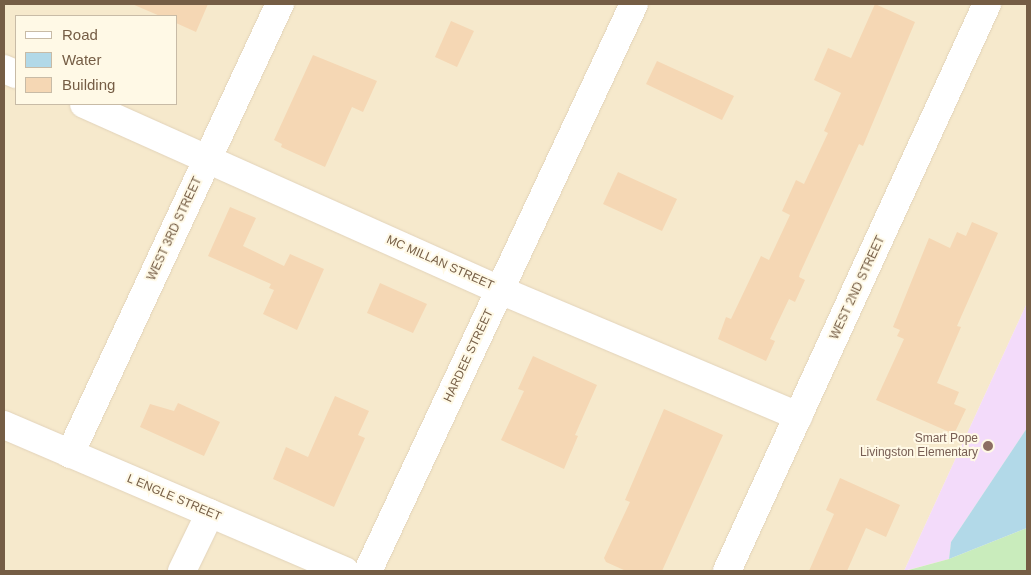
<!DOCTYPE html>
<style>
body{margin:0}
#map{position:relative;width:1031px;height:575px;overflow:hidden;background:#fef6de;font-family:Helvetica,sans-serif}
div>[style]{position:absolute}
.residential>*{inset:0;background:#f6e9cc}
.education>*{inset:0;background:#f3dbfa}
.green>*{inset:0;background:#c9ecbc}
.water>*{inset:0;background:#b2d9e8}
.building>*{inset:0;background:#f5d7b4}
.roads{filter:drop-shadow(0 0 1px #e2d3ba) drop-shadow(0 0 1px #e2d3ba)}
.minor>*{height:28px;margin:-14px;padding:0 14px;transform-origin:14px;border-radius:14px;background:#fff}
.dots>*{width:14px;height:14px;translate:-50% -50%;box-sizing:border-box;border:2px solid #fff9e6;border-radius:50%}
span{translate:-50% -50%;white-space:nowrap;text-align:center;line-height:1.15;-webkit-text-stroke:4px #fff9e6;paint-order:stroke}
.street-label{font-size:12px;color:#755d45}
.education-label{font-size:12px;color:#785e54}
.right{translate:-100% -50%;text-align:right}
.frame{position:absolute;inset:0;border:5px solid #755d45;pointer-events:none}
.legend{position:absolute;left:15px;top:15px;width:162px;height:90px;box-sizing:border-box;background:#fff9e6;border:1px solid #c8bba6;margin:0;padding:6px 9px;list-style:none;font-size:15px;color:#755d45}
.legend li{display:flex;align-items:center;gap:10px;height:25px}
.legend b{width:25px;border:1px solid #c8bba6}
</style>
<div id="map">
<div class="residential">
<i style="clip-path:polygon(evenodd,4px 4px,1027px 4px,1027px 303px,904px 571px,4px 571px,4px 4px,16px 16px,176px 16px,176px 104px,16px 104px,16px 16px)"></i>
</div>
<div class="education">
<i style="clip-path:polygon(1027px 303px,1027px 428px,951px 542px,949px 559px,904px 571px)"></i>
</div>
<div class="green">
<i style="clip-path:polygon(1027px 528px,1027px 571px,905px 571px,949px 559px)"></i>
</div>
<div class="water">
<i style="clip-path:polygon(1027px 428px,1027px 528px,949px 559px,951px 542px)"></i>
</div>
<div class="building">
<i style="clip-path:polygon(132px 4px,208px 4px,196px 32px,176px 23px,176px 16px,160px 16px)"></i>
<i style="clip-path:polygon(875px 4px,915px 22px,863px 146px,859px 144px,800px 273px,799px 277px,805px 280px,795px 302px,789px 299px,770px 339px,775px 341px,766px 361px,718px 339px,726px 317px,731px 319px,761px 256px,769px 260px,790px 215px,782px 211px,796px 180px,804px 184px,828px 133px,824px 131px,841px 93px,814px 80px,828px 48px,851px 58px)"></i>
<i style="clip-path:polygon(451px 21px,474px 31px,457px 67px,435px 57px)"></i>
<i style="clip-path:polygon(313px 55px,377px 81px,363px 112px,352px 107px,325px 167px,281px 147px,282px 144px,274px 140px)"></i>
<i style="clip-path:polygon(657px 61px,734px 96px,722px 120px,646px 84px)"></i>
<i style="clip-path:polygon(618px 172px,677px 199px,662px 231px,603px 204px)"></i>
<i style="clip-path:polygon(230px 207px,256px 218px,243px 246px,284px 266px,290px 254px,324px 269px,297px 330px,263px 314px,274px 290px,269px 288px,271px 284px,208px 256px)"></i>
<i style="clip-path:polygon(972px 222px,998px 233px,957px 326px,961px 327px,937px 383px,959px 392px,954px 404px,966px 409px,954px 434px,876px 400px,904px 339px,897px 336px,900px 330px,893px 327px,929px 238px,950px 248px,957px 232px,966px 236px)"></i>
<i style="clip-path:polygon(380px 283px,427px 304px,413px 333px,367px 313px)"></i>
<i style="clip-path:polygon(533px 356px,597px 385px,575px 435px,578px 436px,564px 469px,501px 440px,524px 391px,518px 389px)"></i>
<i style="clip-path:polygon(335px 396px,369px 411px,358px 435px,365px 438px,334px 507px,273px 479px,286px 447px,308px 457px)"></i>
<i style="clip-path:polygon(178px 403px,220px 422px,204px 456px,140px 427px,150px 404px,174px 411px)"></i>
<i style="clip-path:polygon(664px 409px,723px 435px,662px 571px,626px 571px,606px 562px,604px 558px,630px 502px,625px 500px)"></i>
<i style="clip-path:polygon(840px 478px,900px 505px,886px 537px,866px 528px,847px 571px,809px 571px,834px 514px,826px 510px)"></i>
</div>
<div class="roads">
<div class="minor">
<i style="left:4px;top:69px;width:13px;rotate:23deg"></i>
<i style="left:84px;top:104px;width:456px;rotate:24.1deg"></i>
<i style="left:500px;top:290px;width:324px;rotate:22.9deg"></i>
<i style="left:4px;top:425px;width:371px;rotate:23.2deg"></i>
<i style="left:70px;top:454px;width:497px;rotate:-65deg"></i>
<i style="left:182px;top:571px;width:64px;rotate:-64.2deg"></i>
<i style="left:368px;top:571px;width:626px;rotate:-64.87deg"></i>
<i style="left:727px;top:571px;width:624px;rotate:-65.37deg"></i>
</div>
</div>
<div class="dots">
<i style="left:988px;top:446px;background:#8d6e63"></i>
</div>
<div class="street-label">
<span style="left:175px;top:229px;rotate:-65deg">WEST 3RD STREET</span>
<span style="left:440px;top:263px;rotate:24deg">MC MILLAN STREET</span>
<span style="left:858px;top:288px;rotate:-65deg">WEST 2ND STREET</span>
<span style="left:469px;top:356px;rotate:-65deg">HARDEE STREET</span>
<span style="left:174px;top:498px;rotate:23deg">L ENGLE STREET</span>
</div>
<div class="education-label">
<span class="right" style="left:978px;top:446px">Smart Pope<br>Livingston Elementary</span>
</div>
<div class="frame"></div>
<ul class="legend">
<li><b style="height:6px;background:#fff"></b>Road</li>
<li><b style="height:14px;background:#b2d9e8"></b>Water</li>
<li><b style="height:14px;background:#f5d7b4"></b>Building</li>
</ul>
</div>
